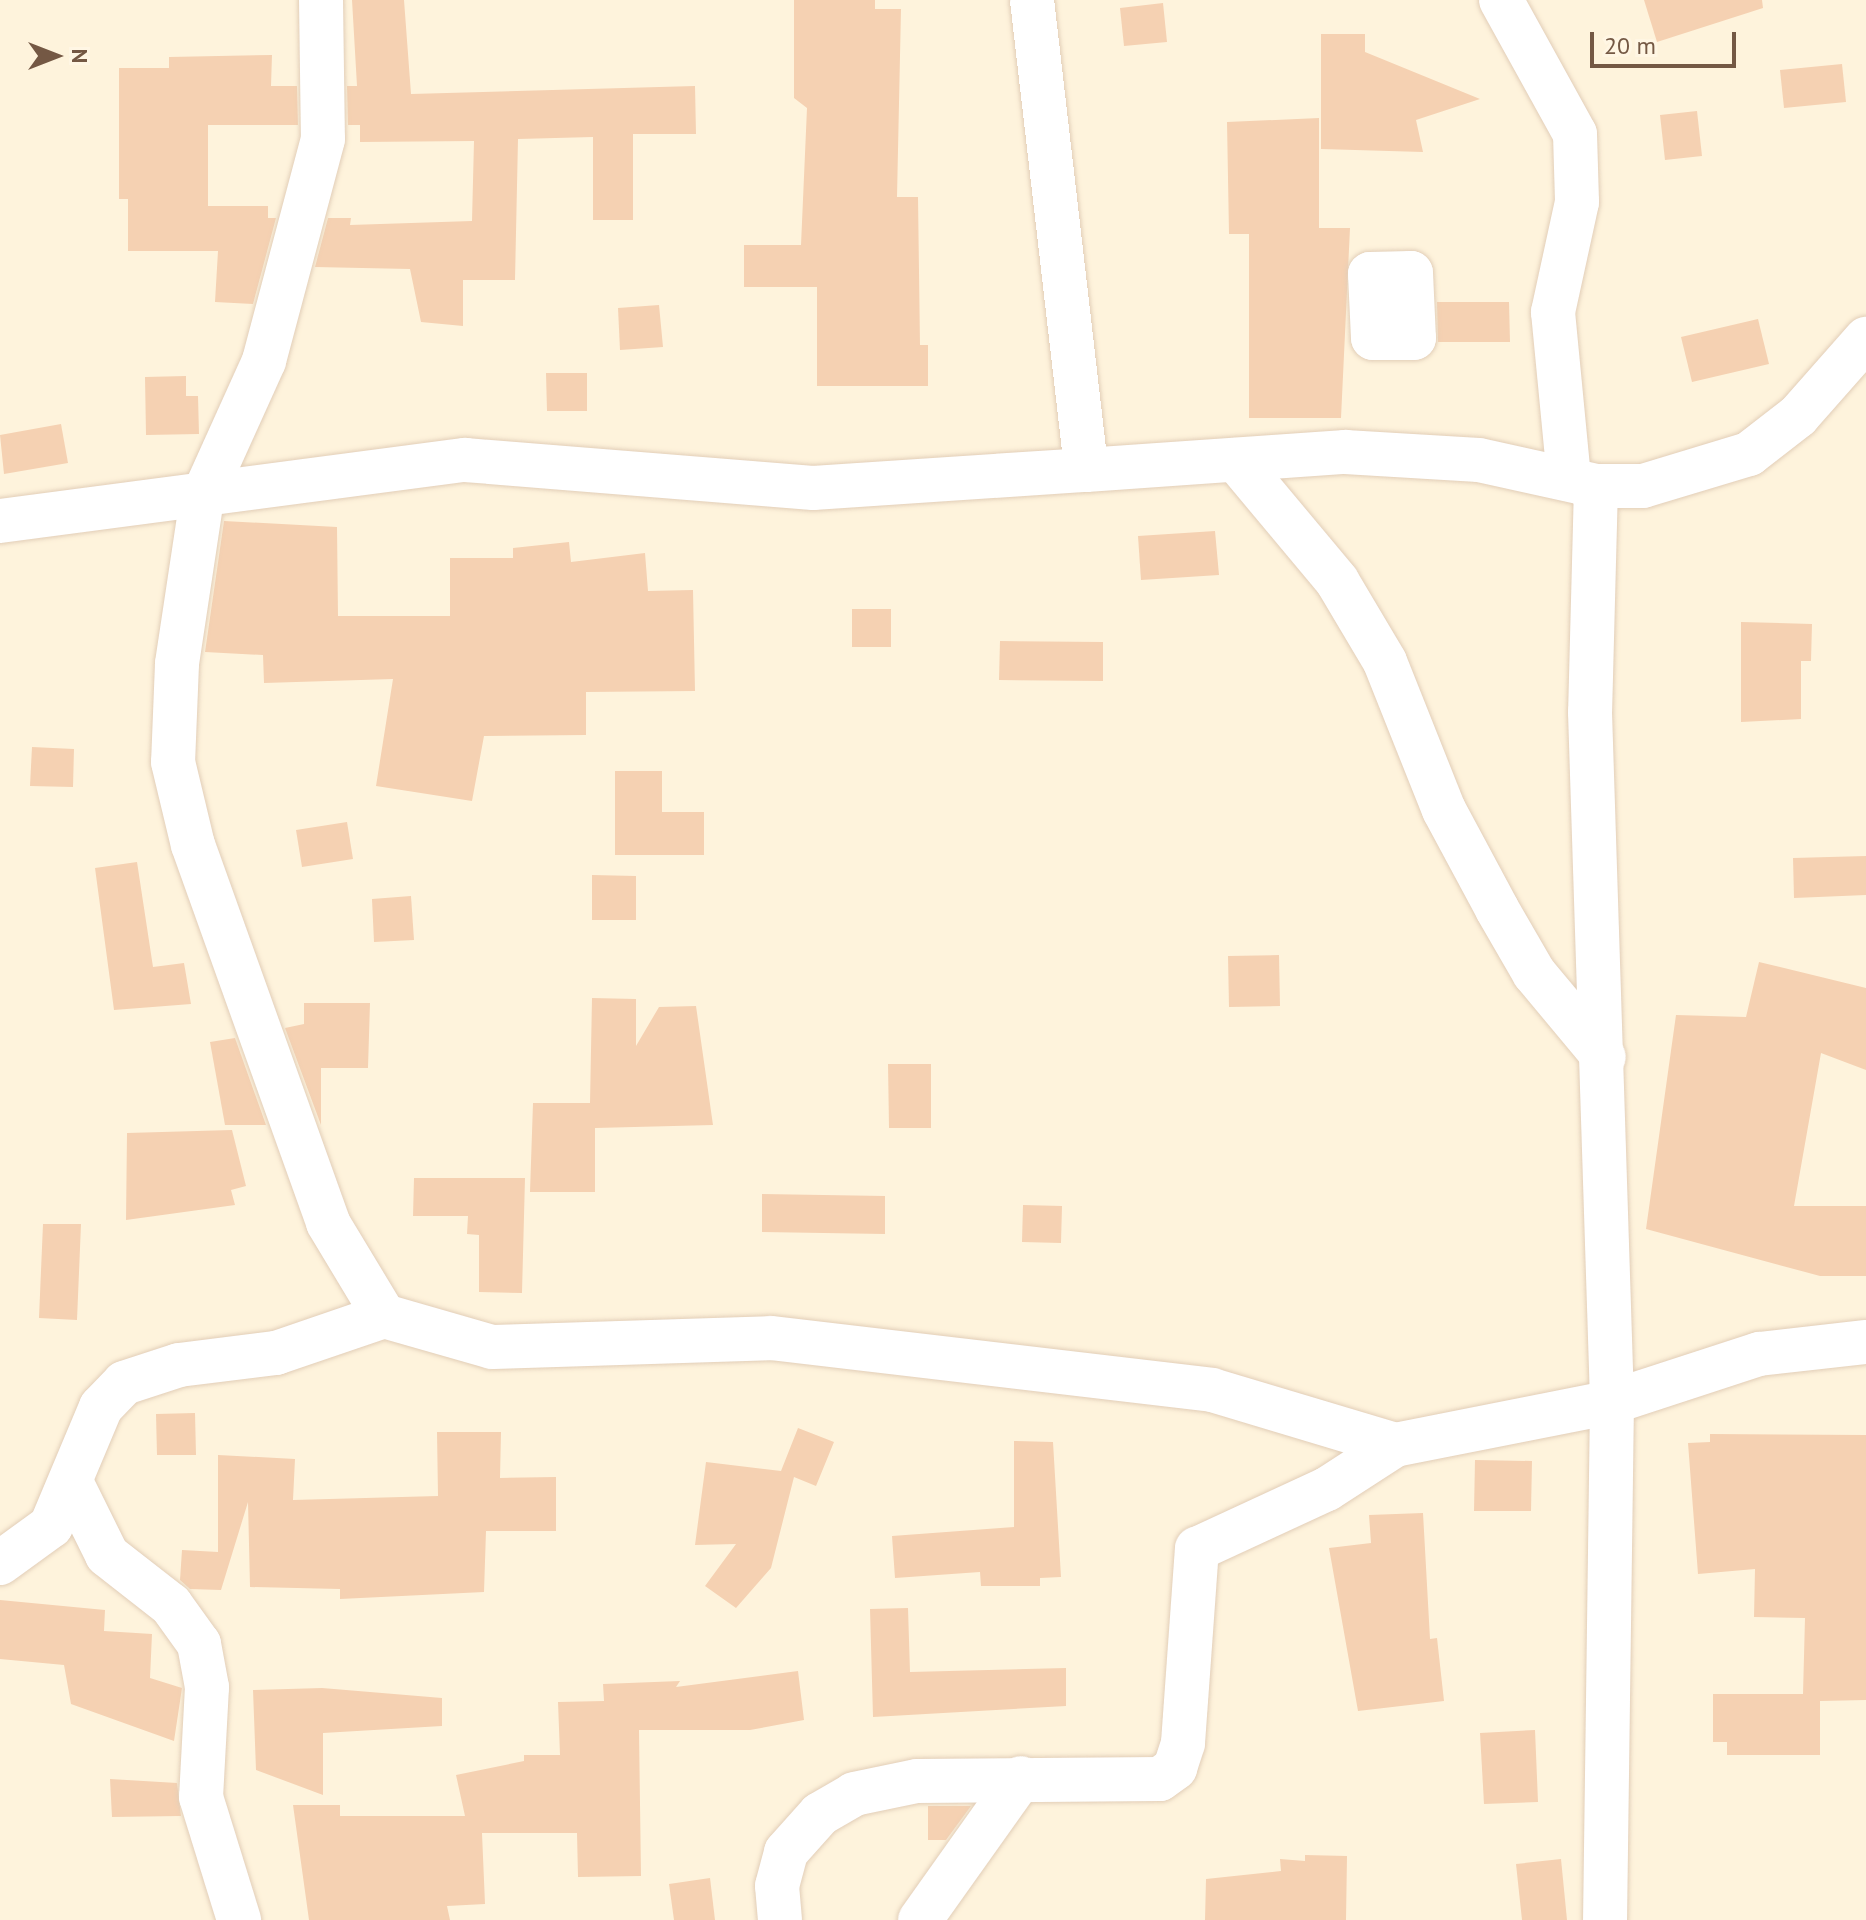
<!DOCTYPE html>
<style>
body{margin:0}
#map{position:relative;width:1866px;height:1920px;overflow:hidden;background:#fef3dc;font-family:"PT Sans",sans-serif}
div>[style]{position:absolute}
.building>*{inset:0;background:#f5d1b2}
.roads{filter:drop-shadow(0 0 2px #e2ceb8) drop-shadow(0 0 2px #e2ceb8)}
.street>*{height:44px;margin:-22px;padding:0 22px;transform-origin:22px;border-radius:22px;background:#fff}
span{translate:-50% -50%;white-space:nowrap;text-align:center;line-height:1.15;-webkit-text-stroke:7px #fff6e4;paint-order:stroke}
.north{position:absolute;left:16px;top:16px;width:80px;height:80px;-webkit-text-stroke:6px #fff6e4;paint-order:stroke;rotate:90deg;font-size:22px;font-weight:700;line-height:32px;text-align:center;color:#745844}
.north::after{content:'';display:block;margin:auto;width:28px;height:36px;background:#745844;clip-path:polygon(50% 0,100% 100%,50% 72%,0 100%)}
.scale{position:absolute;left:1590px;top:32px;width:146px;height:36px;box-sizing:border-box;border:4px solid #745844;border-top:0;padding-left:10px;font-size:24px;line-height:28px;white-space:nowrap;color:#745844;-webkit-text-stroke:6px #fff6e4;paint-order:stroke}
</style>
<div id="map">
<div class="building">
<i style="clip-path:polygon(352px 0,404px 0,411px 94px,695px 86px,696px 134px,633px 134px,633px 220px,593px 220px,593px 137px,518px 139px,515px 280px,463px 280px,463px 326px,421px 322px,410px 269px,315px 267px,328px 218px,351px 218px,350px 225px,472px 221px,474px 141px,360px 142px,360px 125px,348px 125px,347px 86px,357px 86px)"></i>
<i style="clip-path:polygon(794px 0,875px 0,875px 9px,901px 9px,897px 197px,918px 197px,920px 345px,928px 345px,928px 386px,817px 386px,817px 287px,744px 287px,744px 245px,801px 245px,807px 108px,794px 98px)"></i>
<i style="clip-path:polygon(1644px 0,1762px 0,1763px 8px,1657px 42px)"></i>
<i style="clip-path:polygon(1163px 3px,1167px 42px,1124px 46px,1120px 8px)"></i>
<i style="clip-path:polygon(1321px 34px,1365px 34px,1365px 52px,1480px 99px,1416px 120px,1423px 152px,1321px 149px)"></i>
<i style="clip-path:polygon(272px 55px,271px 86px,297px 86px,298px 125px,208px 125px,208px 206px,268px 206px,268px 218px,276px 218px,253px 304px,215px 302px,218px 251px,128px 251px,128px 199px,119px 199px,119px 68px,169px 68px,169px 57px)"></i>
<i style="clip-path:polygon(1842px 64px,1846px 102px,1784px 108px,1780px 70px)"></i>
<i style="clip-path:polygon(1697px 111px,1702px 156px,1665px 160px,1660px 115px)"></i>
<i style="clip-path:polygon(1319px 118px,1319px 228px,1350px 228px,1341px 418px,1249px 418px,1249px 234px,1229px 234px,1227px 122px)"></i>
<i style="clip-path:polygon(1437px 302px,1509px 302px,1510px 342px,1438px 342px)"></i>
<i style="clip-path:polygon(659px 305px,663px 347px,620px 350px,618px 308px)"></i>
<i style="clip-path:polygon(1758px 319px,1769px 364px,1692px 382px,1681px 337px)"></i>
<i style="clip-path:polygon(546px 373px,587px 373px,587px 411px,547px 411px)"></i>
<i style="clip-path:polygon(186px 376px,186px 396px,198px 396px,199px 434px,146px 435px,145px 377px)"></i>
<i style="clip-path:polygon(61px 424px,68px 463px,4px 474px,0 435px)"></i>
<i style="clip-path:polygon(224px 521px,337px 527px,338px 616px,450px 616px,450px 558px,513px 558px,513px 548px,569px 542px,571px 562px,645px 553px,648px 591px,693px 590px,695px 691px,586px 692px,586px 735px,484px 736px,472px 801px,376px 786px,393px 679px,264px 683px,263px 655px,205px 652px)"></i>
<i style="clip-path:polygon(1215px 531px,1219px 575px,1141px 580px,1138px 536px)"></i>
<i style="clip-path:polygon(852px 609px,891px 609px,891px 647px,852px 647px)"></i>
<i style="clip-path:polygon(1741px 622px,1812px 624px,1811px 661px,1801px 661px,1801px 719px,1741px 722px)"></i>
<i style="clip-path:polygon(1000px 641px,1103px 642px,1103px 681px,999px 680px)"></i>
<i style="clip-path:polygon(32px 747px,74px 749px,73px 787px,30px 786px)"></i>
<i style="clip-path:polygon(615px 771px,662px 771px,662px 812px,704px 812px,704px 855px,615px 855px)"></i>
<i style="clip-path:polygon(347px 822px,353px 859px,302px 867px,296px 830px)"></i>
<i style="clip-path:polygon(1866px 856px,1866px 895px,1794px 898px,1793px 858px)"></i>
<i style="clip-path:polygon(137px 862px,153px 967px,184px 963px,191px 1004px,114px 1010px,95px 868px)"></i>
<i style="clip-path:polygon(592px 875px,636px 876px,636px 920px,592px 920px)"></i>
<i style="clip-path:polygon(411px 896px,414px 940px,374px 942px,372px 899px)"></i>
<i style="clip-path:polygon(1279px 955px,1280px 1006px,1229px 1007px,1228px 956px)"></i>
<i style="clip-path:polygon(1759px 962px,1866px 988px,1866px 1070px,1821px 1053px,1794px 1206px,1866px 1206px,1866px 1276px,1820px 1276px,1646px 1229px,1676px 1015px,1746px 1017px)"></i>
<i style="clip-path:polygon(592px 998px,636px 999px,636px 1046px,659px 1007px,696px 1006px,713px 1125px,595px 1128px,595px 1192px,530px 1192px,533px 1103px,590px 1103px)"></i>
<i style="clip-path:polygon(304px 1003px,370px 1003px,368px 1068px,321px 1068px,321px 1125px,285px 1028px,304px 1024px)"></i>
<i style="clip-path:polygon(235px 1038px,266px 1125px,225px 1125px,210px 1042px)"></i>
<i style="clip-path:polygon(888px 1064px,931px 1064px,931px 1128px,889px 1128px)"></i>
<i style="clip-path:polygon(232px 1130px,246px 1186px,231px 1190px,235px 1205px,126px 1220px,127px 1133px)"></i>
<i style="clip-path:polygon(414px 1178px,525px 1178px,522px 1293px,479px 1292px,479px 1235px,467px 1234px,468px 1216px,413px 1216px)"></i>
<i style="clip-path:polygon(762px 1194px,885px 1196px,885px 1234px,762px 1232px)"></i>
<i style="clip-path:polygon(1023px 1205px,1062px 1206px,1061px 1243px,1022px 1242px)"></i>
<i style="clip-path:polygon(43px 1224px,81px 1224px,77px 1320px,39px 1318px)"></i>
<i style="clip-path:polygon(195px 1413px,196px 1455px,157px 1455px,156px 1414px)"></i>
<i style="clip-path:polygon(798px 1428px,834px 1442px,816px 1486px,794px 1477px,771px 1568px,736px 1608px,705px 1586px,736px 1544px,695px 1545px,706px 1462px,781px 1471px)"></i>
<i style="clip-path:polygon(437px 1432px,501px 1432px,500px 1478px,556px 1477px,556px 1531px,486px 1531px,484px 1592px,340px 1599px,340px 1589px,250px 1587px,248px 1502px,221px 1590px,190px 1589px,180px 1580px,182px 1550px,218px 1552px,218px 1455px,295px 1459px,293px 1500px,438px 1496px)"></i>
<i style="clip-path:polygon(1710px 1434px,1866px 1435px,1866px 1700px,1820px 1701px,1820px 1755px,1727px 1755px,1727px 1742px,1713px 1742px,1713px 1694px,1803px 1694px,1805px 1618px,1754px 1617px,1755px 1569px,1698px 1574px,1688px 1443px,1710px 1442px)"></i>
<i style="clip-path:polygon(1014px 1441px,1053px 1442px,1061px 1577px,1040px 1578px,1040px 1586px,981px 1586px,980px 1572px,895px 1578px,892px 1536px,1014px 1527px)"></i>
<i style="clip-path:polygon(1475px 1460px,1532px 1461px,1531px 1511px,1474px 1511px)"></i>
<i style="clip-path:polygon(1423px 1513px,1430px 1639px,1437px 1638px,1444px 1701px,1358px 1711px,1329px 1548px,1371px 1543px,1369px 1515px)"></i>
<i style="clip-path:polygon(0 1600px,105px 1610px,104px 1631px,152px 1634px,150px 1678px,182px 1688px,174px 1741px,71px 1704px,64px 1665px,0 1659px)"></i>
<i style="clip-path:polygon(908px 1608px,910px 1672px,1066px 1668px,1066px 1706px,873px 1717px,870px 1609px)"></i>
<i style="clip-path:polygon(798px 1671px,804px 1720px,750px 1730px,639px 1730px,641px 1876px,578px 1877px,577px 1833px,482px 1833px,485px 1904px,447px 1906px,450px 1920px,309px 1920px,293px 1805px,340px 1805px,340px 1816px,465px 1816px,456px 1775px,524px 1761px,524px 1755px,560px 1755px,558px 1702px,604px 1701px,603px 1684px,680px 1681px,676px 1687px)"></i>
<i style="clip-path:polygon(322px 1688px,442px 1698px,442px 1726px,323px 1733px,323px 1795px,256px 1770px,253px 1690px)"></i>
<i style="clip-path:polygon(1535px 1730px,1538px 1802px,1484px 1804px,1480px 1733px)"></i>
<i style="clip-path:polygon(110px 1779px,177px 1783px,181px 1816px,112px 1817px)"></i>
<i style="clip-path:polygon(928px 1806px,971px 1806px,946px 1840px,928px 1840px)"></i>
<i style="clip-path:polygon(1305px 1855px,1347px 1856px,1346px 1920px,1205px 1920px,1206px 1879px,1281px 1871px,1280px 1859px,1305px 1861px)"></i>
<i style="clip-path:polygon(1561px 1859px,1567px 1920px,1522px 1920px,1516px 1864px)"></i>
<i style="clip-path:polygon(710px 1878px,715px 1920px,674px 1920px,669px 1884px)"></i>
</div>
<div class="roads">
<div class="street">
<i style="left:321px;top:0;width:139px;rotate:89.2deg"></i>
<i style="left:323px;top:139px;width:230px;rotate:104.9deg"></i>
<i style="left:264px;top:361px;width:150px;rotate:114.3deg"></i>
<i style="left:202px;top:498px;width:168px;rotate:98.6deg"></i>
<i style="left:177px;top:664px;width:98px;rotate:92.3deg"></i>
<i style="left:173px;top:762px;width:85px;rotate:76.5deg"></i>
<i style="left:193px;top:845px;width:401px;rotate:70.3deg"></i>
<i style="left:328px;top:1223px;width:109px;rotate:58.9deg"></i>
<i style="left:384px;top:1316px;width:112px;rotate:16deg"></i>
<i style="left:492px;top:1347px;width:279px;rotate:-1.8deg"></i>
<i style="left:771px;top:1338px;width:444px;rotate:6.7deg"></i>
<i style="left:1212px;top:1390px;width:191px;rotate:16.7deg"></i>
<i style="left:1395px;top:1445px;width:221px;rotate:-11.2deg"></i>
<i style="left:1612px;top:1402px;width:155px;rotate:-18.1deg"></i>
<i style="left:1759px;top:1354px;width:108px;rotate:-6.4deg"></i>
<i style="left:1032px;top:0;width:473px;rotate:83.4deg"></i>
<i style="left:1086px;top:470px;width:260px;rotate:-4deg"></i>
<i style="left:1345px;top:452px;width:134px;rotate:3.4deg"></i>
<i style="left:1479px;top:460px;width:120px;rotate:12.5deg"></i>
<i style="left:1596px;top:486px;width:47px"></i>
<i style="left:1643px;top:486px;width:111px;rotate:-16.8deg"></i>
<i style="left:1749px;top:454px;width:62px;rotate:-37.8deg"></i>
<i style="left:1798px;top:416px;width:103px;rotate:-48.6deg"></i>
<i style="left:1501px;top:0;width:153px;rotate:61.1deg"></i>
<i style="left:1575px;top:134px;width:68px;rotate:88.3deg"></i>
<i style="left:1577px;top:202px;width:113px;rotate:102.3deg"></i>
<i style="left:1553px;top:312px;width:167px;rotate:84.5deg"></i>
<i style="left:1411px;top:273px;width:65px;rotate:87.4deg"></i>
<i style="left:1414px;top:338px;width:41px;rotate:180deg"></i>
<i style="left:1373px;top:338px;width:64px;rotate:-92.7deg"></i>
<i style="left:1370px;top:274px;width:41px;rotate:-1.4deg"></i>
<i style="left:1236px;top:460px;width:158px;rotate:50.1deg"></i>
<i style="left:1337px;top:581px;width:94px;rotate:59.3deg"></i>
<i style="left:1385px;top:662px;width:159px;rotate:68.3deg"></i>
<i style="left:1444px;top:810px;width:112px;rotate:61.8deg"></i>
<i style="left:1497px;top:909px;width:74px;rotate:60deg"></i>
<i style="left:1534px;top:973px;width:109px;rotate:50.2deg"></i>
<i style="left:1596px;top:486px;width:226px;rotate:91.5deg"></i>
<i style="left:1590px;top:712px;width:690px;rotate:88.17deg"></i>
<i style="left:1612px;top:1402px;width:518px;rotate:90.77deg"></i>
<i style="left:0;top:521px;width:469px;rotate:-7.5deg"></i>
<i style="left:465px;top:460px;width:349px;rotate:4.6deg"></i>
<i style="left:813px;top:488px;width:274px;rotate:-3.8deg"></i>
<i style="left:71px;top:1482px;width:81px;rotate:63.7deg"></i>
<i style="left:107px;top:1555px;width:81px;rotate:38deg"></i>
<i style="left:171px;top:1605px;width:48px;rotate:54.3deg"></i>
<i style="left:199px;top:1644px;width:44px;rotate:79.5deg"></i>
<i style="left:207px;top:1687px;width:110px;rotate:93.1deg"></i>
<i style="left:201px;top:1797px;width:129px;rotate:72.8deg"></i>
<i style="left:0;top:1563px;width:63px;rotate:-36deg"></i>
<i style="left:51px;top:1526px;width:129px;rotate:-67.2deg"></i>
<i style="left:101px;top:1407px;width:33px;rotate:-46deg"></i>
<i style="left:124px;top:1383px;width:58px;rotate:-18.1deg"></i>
<i style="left:179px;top:1365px;width:98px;rotate:-7.1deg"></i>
<i style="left:276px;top:1353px;width:114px;rotate:-18.9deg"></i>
<i style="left:780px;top:1920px;width:34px;rotate:-95deg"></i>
<i style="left:777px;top:1886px;width:35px;rotate:-75deg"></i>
<i style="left:786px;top:1852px;width:51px;rotate:-48.2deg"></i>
<i style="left:820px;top:1814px;width:39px;rotate:-30deg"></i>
<i style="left:854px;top:1794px;width:64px;rotate:-11.7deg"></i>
<i style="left:917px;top:1781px;width:243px;rotate:-0.5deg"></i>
<i style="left:1160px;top:1779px;width:19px;rotate:-36deg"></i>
<i style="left:1175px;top:1768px;width:26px;rotate:-72deg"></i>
<i style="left:1183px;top:1743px;width:195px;rotate:-85.9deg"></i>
<i style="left:1197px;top:1549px;width:143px;rotate:-24.8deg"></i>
<i style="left:1327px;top:1489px;width:81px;rotate:-32.9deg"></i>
<i style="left:920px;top:1920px;width:174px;rotate:-54.6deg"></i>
</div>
</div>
<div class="north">N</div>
<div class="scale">20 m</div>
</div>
